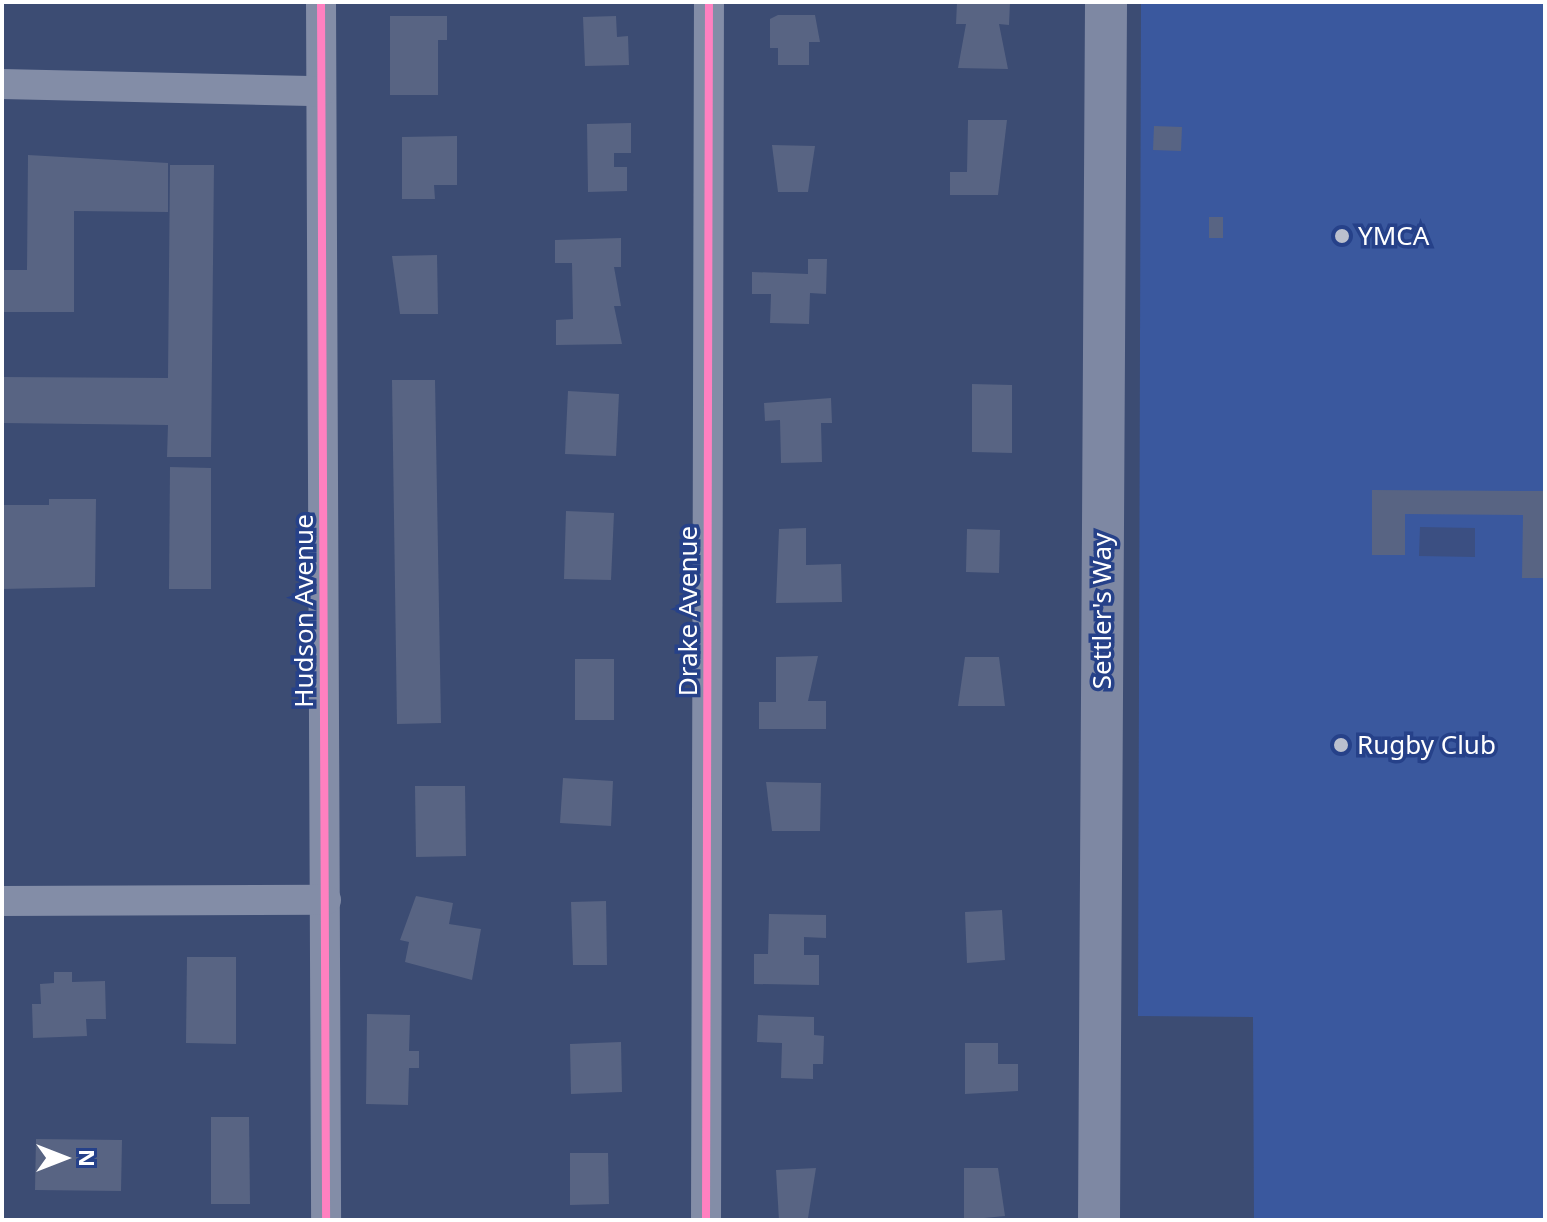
<!DOCTYPE html>
<style>
body{margin:0}
#map{position:relative;width:1547px;height:1222px;overflow:hidden;background:#3c4c73;font-family:"Noto Sans",sans-serif}
div>[style]{position:absolute}
.green>*{inset:0;background:#3a589e}
.water>*{inset:0;background:#3b4f82}
.building>*{inset:0;background:#586483}
.street>*{height:30px;margin:-15px;padding:0 15px;transform-origin:15px;border-radius:15px;background:#838da7}
.secondary>*{height:42px;margin:-21px;padding:0 21px;transform-origin:21px;border-radius:21px;background:#7e88a3}
.cycleway>*{height:8px;margin:-4px;padding:0 4px;transform-origin:4px;border-radius:4px;background:#ff80c0}
.dots>*{width:22px;height:22px;translate:-50% -50%;box-sizing:border-box;border:4px solid #264189;border-radius:50%}
span{translate:-50% -50%;white-space:nowrap;text-align:center;line-height:1.15;-webkit-text-stroke:7px #264189;paint-order:stroke}
.poi-label{font-size:26px;color:#fff}
.left{translate:0 -50%;text-align:left}
.street-label{font-size:26px;color:#fff}
.frame{position:absolute;inset:0;border:4px solid #fff;pointer-events:none}
.north{position:absolute;left:24px;top:1118px;width:80px;height:80px;-webkit-text-stroke:6px #264189;paint-order:stroke;rotate:90deg;font-size:22px;font-weight:700;line-height:32px;text-align:center;color:#fff}
.north::after{content:'';display:block;margin:auto;width:28px;height:36px;background:#fff;clip-path:polygon(50% 0,100% 100%,50% 72%,0 100%)}
</style>
<div id="map">
<div class="green">
<i style="clip-path:polygon(1141px 2px,1545px 2px,1545px 1220px,1254px 1220px,1253px 1017px,1138px 1016px)"></i>
</div>
<div class="water">
<i style="clip-path:polygon(1420px 527px,1475px 528px,1475px 557px,1419px 556px)"></i>
</div>
<div class="building">
<i style="clip-path:polygon(957px 2px,1010px 2px,1009px 25px,999px 24px,1008px 69px,958px 68px,966px 24px,956px 24px)"></i>
<i style="clip-path:polygon(778px 15px,815px 15px,820px 42px,809px 42px,809px 65px,778px 65px,778px 48px,770px 48px,770px 19px)"></i>
<i style="clip-path:polygon(390px 16px,447px 16px,447px 40px,438px 40px,438px 95px,390px 95px)"></i>
<i style="clip-path:polygon(616px 16px,617px 37px,628px 36px,629px 65px,585px 66px,583px 17px)"></i>
<i style="clip-path:polygon(968px 120px,1007px 120px,998px 195px,950px 195px,950px 172px,967px 172px)"></i>
<i style="clip-path:polygon(631px 123px,631px 153px,614px 153px,614px 167px,627px 167px,627px 191px,588px 192px,587px 124px)"></i>
<i style="clip-path:polygon(1154px 126px,1182px 127px,1181px 151px,1153px 150px)"></i>
<i style="clip-path:polygon(457px 136px,457px 185px,434px 185px,435px 199px,402px 199px,402px 137px)"></i>
<i style="clip-path:polygon(772px 145px,815px 146px,808px 192px,778px 192px)"></i>
<i style="clip-path:polygon(28px 155px,168px 163px,168px 212px,74px 211px,74px 312px,2px 312px,2px 270px,27px 270px)"></i>
<i style="clip-path:polygon(170px 165px,214px 165px,211px 457px,167px 457px,168px 425px,2px 423px,2px 377px,168px 378px)"></i>
<i style="clip-path:polygon(1209px 217px,1223px 217px,1223px 238px,1209px 238px)"></i>
<i style="clip-path:polygon(621px 238px,621px 267px,614px 267px,621px 306px,614px 306px,622px 344px,556px 345px,556px 320px,573px 319px,572px 263px,555px 263px,555px 240px)"></i>
<i style="clip-path:polygon(437px 255px,438px 314px,400px 314px,392px 256px)"></i>
<i style="clip-path:polygon(808px 259px,827px 259px,826px 294px,810px 293px,809px 324px,770px 323px,771px 294px,752px 294px,752px 272px,808px 274px)"></i>
<i style="clip-path:polygon(392px 380px,435px 380px,441px 723px,397px 724px)"></i>
<i style="clip-path:polygon(972px 384px,1012px 385px,1012px 453px,972px 452px)"></i>
<i style="clip-path:polygon(568px 391px,619px 394px,616px 456px,565px 454px)"></i>
<i style="clip-path:polygon(831px 398px,832px 423px,821px 423px,822px 462px,781px 463px,780px 420px,765px 421px,764px 403px)"></i>
<i style="clip-path:polygon(170px 467px,211px 468px,211px 589px,169px 589px)"></i>
<i style="clip-path:polygon(1372px 490px,1545px 491px,1545px 578px,1522px 578px,1523px 515px,1405px 514px,1405px 555px,1372px 555px)"></i>
<i style="clip-path:polygon(49px 499px,96px 499px,95px 587px,2px 589px,2px 505px,49px 505px)"></i>
<i style="clip-path:polygon(566px 511px,614px 513px,611px 580px,564px 579px)"></i>
<i style="clip-path:polygon(806px 528px,806px 565px,841px 564px,842px 602px,776px 603px,779px 529px)"></i>
<i style="clip-path:polygon(967px 529px,1000px 530px,999px 573px,966px 572px)"></i>
<i style="clip-path:polygon(818px 656px,808px 701px,826px 701px,826px 729px,759px 729px,759px 702px,776px 702px,776px 657px)"></i>
<i style="clip-path:polygon(965px 657px,999px 657px,1005px 706px,958px 706px)"></i>
<i style="clip-path:polygon(575px 659px,614px 659px,614px 720px,575px 720px)"></i>
<i style="clip-path:polygon(563px 778px,613px 781px,611px 826px,560px 823px)"></i>
<i style="clip-path:polygon(766px 782px,821px 783px,820px 831px,772px 831px)"></i>
<i style="clip-path:polygon(415px 786px,465px 786px,466px 856px,416px 857px)"></i>
<i style="clip-path:polygon(416px 896px,453px 903px,449px 924px,481px 929px,472px 980px,405px 962px,409px 942px,400px 940px)"></i>
<i style="clip-path:polygon(606px 901px,607px 965px,573px 965px,571px 902px)"></i>
<i style="clip-path:polygon(1002px 910px,1005px 960px,967px 963px,965px 912px)"></i>
<i style="clip-path:polygon(769px 914px,826px 915px,826px 938px,804px 937px,804px 955px,819px 955px,819px 985px,754px 984px,754px 954px,768px 954px)"></i>
<i style="clip-path:polygon(187px 957px,236px 957px,236px 1044px,186px 1043px)"></i>
<i style="clip-path:polygon(54px 972px,72px 972px,72px 982px,105px 981px,106px 1019px,86px 1019px,87px 1036px,33px 1038px,32px 1004px,41px 1004px,40px 984px,54px 983px)"></i>
<i style="clip-path:polygon(367px 1014px,410px 1015px,409px 1051px,419px 1051px,419px 1068px,409px 1068px,408px 1105px,366px 1104px)"></i>
<i style="clip-path:polygon(758px 1015px,814px 1017px,814px 1035px,824px 1036px,823px 1064px,813px 1064px,813px 1079px,781px 1078px,782px 1043px,757px 1042px)"></i>
<i style="clip-path:polygon(621px 1042px,622px 1092px,571px 1094px,570px 1044px)"></i>
<i style="clip-path:polygon(965px 1043px,998px 1043px,998px 1064px,1018px 1064px,1018px 1091px,965px 1094px)"></i>
<i style="clip-path:polygon(211px 1117px,249px 1117px,250px 1204px,211px 1204px)"></i>
<i style="clip-path:polygon(36px 1139px,122px 1140px,121px 1191px,35px 1190px)"></i>
<i style="clip-path:polygon(570px 1153px,608px 1153px,609px 1204px,570px 1205px)"></i>
<i style="clip-path:polygon(816px 1168px,808px 1218px,779px 1220px,776px 1170px)"></i>
<i style="clip-path:polygon(964px 1168px,998px 1168px,1005px 1216px,964px 1220px)"></i>
</div>
<div class="street">
<i style="left:321px;top:2px;width:1218px;rotate:89.76deg"></i>
<i style="left:2px;top:84px;width:319px;rotate:1.3deg"></i>
<i style="left:2px;top:901px;width:324px;rotate:-0.2deg"></i>
<i style="left:706px;top:1220px;width:1218px;rotate:-89.86deg"></i>
</div>
<div class="secondary">
<i style="left:1099px;top:1220px;width:1218px;rotate:-89.67deg"></i>
</div>
<div class="cycleway">
<i style="left:321px;top:2px;width:1218px;rotate:89.76deg"></i>
<i style="left:706px;top:1220px;width:1218px;rotate:-89.86deg"></i>
</div>
<div class="dots">
<i style="left:1342px;top:236px;background:#bbc0ce"></i>
<i style="left:1341px;top:745px;background:#bbc0ce"></i>
</div>
<div class="poi-label">
<span class="left" style="left:1358px;top:236px">YMCA</span>
<span class="left" style="left:1357px;top:745px">Rugby Club</span>
</div>
<div class="street-label">
<span style="left:304px;top:611px;rotate:-90deg">Hudson Avenue</span>
<span style="left:688px;top:611px;rotate:-90deg">Drake Avenue</span>
<span style="left:1102px;top:611px;rotate:-90deg">Settler's Way</span>
</div>
<div class="frame"></div>
<div class="north">N</div>
</div>
